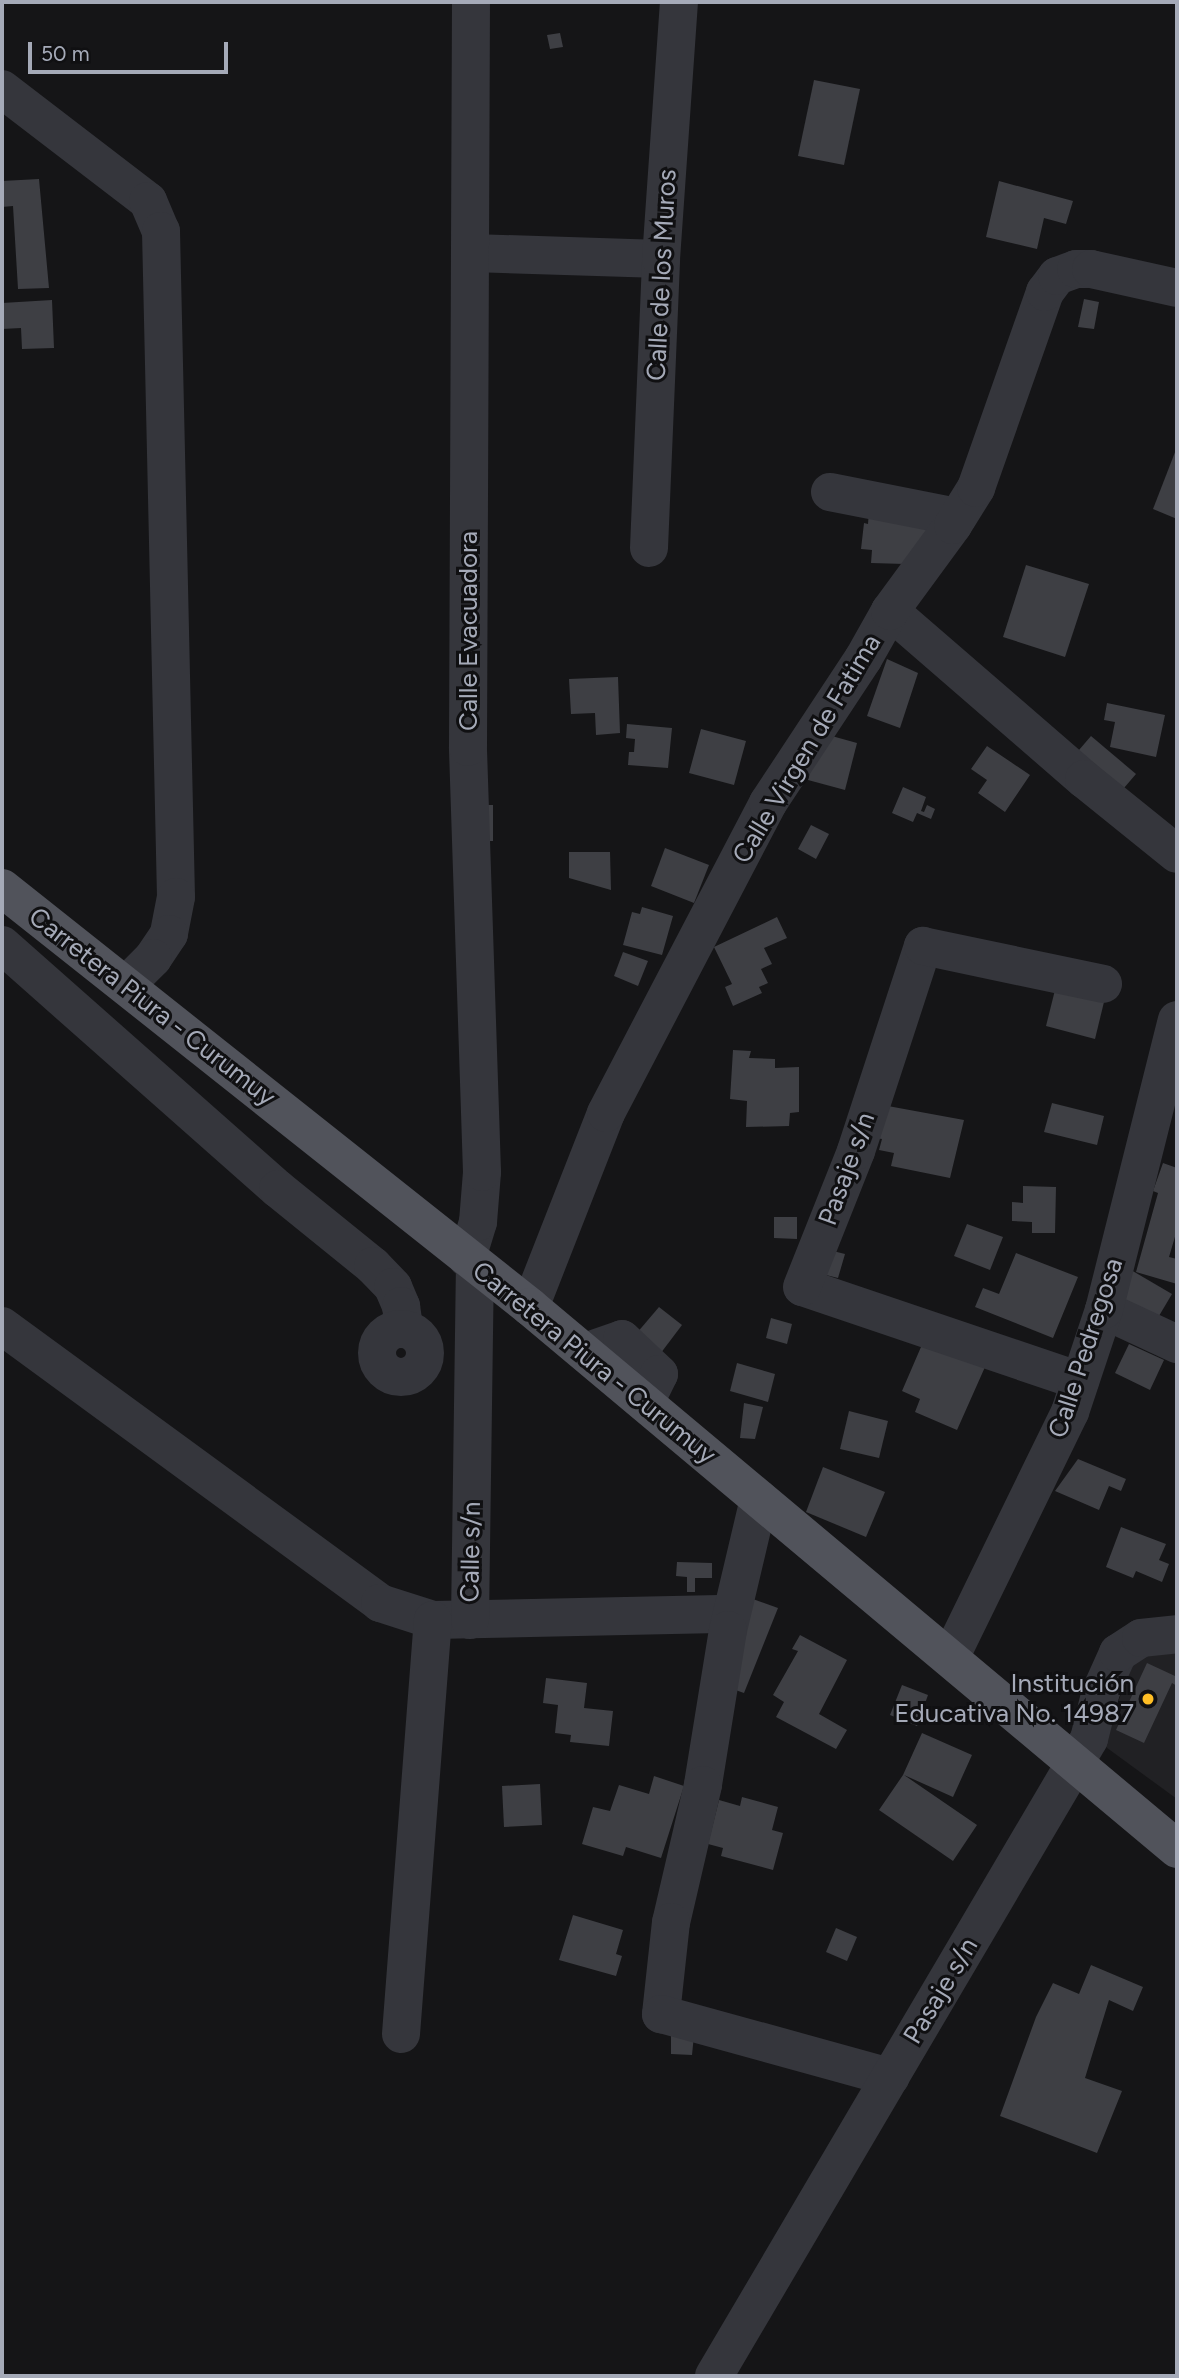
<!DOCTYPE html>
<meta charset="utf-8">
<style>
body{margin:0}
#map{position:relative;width:1179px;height:2378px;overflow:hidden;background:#151517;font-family:Figtree,sans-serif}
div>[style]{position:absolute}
.built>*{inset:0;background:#212124}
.building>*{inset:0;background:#3e3f44}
.minor>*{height:38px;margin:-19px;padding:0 19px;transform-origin:19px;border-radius:19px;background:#35363c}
.minor>.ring{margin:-19px;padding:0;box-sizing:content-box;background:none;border:38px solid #35363c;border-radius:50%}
.major>*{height:38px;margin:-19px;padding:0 19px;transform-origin:19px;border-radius:19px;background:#51535b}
.dots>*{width:19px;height:19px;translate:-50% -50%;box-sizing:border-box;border:4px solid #101012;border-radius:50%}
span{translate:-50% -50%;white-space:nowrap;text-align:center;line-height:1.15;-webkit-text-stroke:6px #101012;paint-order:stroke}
.street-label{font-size:26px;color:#a5aab8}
.poi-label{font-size:26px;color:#a5aab8}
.right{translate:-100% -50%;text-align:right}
.frame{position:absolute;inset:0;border:4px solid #a5aab8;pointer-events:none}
.scale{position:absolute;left:28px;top:42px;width:200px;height:32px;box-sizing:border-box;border:4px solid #a5aab8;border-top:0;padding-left:9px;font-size:21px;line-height:24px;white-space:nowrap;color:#a5aab8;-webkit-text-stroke:5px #101012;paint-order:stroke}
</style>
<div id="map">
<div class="built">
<i style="clip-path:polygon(1177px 1642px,1177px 1799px,1103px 1745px,1135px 1654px)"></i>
</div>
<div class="building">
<i style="clip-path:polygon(560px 33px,563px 47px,550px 49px,547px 35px)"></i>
<i style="clip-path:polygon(814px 80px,860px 89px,844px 165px,798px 156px)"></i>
<i style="clip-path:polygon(39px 179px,49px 288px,18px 289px,13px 206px,2px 207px,2px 181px)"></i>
<i style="clip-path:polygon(999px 181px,1073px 201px,1066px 224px,1044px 218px,1037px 249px,986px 237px)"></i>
<i style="clip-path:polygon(1084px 299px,1099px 302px,1094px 329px,1078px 327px)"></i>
<i style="clip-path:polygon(52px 300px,54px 348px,22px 349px,21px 328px,2px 329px,2px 303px)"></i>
<i style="clip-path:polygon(1177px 447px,1177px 519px,1153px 509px)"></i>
<i style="clip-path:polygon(869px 510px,936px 520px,905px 564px,871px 563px,872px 550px,861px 549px,864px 523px,868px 524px)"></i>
<i style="clip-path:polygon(1026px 565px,1089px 584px,1065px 657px,1003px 637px)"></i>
<i style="clip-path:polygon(887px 659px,918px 673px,900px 728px,867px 716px)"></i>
<i style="clip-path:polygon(618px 677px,620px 733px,596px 735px,595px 713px,571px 714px,569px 679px)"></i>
<i style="clip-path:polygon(1107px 703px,1165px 715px,1156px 757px,1110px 747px,1115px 722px,1104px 720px)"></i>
<i style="clip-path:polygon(627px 724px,672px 728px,668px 768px,628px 765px,629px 752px,634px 752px,635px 739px,626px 738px)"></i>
<i style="clip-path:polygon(701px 729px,746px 741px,734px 785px,689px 773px)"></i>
<i style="clip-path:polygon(821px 733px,857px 743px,845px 790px,808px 780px)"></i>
<i style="clip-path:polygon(1091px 736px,1136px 774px,1118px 795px,1073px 757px)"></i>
<i style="clip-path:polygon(987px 746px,1030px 775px,1005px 812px,978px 793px,987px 780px,971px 769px)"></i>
<i style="clip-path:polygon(903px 787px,926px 797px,921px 811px,924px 812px,927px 805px,935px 809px,931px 819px,917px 813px,913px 822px,892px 813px)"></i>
<i style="clip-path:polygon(475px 805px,493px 805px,493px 841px,475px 841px)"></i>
<i style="clip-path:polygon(811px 825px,829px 834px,816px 859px,798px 849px)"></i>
<i style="clip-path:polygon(665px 848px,709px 865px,694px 903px,651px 886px)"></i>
<i style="clip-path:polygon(569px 852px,610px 852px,611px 890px,569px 878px)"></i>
<i style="clip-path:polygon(642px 907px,673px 916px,662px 955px,623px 945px,632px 912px,640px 914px)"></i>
<i style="clip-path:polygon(777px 917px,787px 938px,764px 948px,772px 964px,761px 969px,768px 983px,759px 987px,762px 993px,733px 1006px,725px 987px,732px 984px,714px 947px)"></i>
<i style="clip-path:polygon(623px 952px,648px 961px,638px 986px,614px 976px)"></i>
<i style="clip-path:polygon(1055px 990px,1104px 1002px,1095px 1039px,1046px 1026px)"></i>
<i style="clip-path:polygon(733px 1050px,751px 1051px,749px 1058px,775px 1059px,775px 1068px,799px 1067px,799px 1112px,790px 1113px,789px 1126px,746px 1127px,747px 1101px,730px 1099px)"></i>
<i style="clip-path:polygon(1052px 1103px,1104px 1116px,1097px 1145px,1044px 1132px)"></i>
<i style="clip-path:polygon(877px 1104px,964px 1120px,950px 1178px,891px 1166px,894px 1153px,879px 1150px,882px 1139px,870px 1137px)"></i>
<i style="clip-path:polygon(1163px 1163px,1177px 1168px,1177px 1230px,1169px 1257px,1177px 1259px,1177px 1284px,1136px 1272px,1158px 1193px,1153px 1191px)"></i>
<i style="clip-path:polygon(1023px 1186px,1056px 1187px,1055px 1233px,1032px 1233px,1032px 1222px,1012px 1221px,1012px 1202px,1023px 1203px)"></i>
<i style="clip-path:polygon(774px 1217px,797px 1217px,797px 1239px,774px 1238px)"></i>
<i style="clip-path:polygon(967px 1224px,1003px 1237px,990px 1270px,954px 1256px)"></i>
<i style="clip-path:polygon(825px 1249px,845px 1254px,838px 1278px,818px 1273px)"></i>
<i style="clip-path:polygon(1016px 1253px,1078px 1277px,1053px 1338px,975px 1307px,983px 1288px,999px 1294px)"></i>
<i style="clip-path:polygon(1131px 1270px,1172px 1294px,1156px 1321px,1115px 1297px)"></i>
<i style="clip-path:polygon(659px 1307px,682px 1325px,645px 1374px,619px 1354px)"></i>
<i style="clip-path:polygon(771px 1318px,792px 1324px,787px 1344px,766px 1338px)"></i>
<i style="clip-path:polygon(924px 1340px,985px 1367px,957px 1430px,915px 1412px,920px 1399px,902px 1391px)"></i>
<i style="clip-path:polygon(1129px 1344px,1164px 1360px,1150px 1390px,1115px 1373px)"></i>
<i style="clip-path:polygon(737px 1363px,775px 1374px,768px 1402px,730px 1391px)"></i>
<i style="clip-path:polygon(744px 1403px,763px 1407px,755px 1439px,740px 1438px)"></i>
<i style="clip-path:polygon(849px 1411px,888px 1421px,879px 1458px,840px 1449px)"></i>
<i style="clip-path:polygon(1078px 1459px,1126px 1479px,1121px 1491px,1109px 1486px,1099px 1510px,1055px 1491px)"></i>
<i style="clip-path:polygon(823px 1467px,885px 1492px,866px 1537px,806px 1512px)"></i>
<i style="clip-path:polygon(1121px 1527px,1166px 1544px,1159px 1560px,1169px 1564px,1162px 1582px,1136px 1571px,1133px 1578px,1106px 1567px)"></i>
<i style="clip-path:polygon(677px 1562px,712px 1563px,712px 1578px,695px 1578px,695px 1592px,687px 1592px,687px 1577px,676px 1576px)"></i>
<i style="clip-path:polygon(750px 1598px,778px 1608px,744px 1693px,724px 1686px)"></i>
<i style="clip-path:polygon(800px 1635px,847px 1660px,819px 1714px,847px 1730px,836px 1749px,776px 1717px,784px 1702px,773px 1695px,798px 1651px,792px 1649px)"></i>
<i style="clip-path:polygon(1147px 1663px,1175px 1676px,1177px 1671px,1177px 1686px,1172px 1683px,1144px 1743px,1116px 1730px)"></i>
<i style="clip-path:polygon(546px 1678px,587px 1683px,584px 1708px,613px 1711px,609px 1746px,570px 1742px,571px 1735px,555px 1733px,558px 1705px,543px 1703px)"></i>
<i style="clip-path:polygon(902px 1685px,928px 1695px,917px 1726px,890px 1715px)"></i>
<i style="clip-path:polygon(922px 1733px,972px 1755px,953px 1797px,904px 1775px,977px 1825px,953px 1861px,879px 1810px,903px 1775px)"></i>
<i style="clip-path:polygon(654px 1776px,684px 1786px,661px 1858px,626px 1847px,623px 1856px,582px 1844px,593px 1807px,610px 1811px,619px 1785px,649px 1794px)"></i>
<i style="clip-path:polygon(540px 1784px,542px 1825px,504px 1827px,502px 1786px)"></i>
<i style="clip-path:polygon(742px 1797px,778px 1807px,772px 1830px,783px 1833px,773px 1870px,721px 1856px,723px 1848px,708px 1844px,719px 1800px,740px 1806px)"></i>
<i style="clip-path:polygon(573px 1915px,623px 1930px,616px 1954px,622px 1956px,616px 1976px,559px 1960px)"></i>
<i style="clip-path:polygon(836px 1928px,857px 1937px,847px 1961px,826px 1952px)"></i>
<i style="clip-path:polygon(1091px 1965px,1143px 1987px,1133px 2011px,1109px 2000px,1085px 2078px,1122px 2091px,1097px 2153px,1000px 2116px,1036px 2017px,1053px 1983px,1079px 1994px)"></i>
<i style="clip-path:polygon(671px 2034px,694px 2035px,692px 2055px,671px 2054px)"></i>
</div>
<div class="minor">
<i style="left:2px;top:89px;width:184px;rotate:37.5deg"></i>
<i style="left:148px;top:201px;width:33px;rotate:67deg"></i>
<i style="left:161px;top:231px;width:666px;rotate:88.71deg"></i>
<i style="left:176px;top:897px;width:38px;rotate:101deg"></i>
<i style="left:169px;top:934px;width:29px;rotate:124deg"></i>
<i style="left:153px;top:958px;width:38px;rotate:135deg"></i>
<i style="left:472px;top:253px;width:189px;rotate:1.8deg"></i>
<i style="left:830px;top:492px;width:130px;rotate:11.1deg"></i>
<i style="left:649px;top:548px;width:289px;rotate:-87.6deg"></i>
<i style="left:661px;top:259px;width:258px;rotate:-86deg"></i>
<i style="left:890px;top:611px;width:257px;rotate:40.9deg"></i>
<i style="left:1084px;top:779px;width:119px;rotate:38.9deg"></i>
<i style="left:2px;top:945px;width:368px;rotate:41.5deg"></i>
<i style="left:278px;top:1189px;width:122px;rotate:39deg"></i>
<i style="left:373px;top:1266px;width:29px;rotate:46deg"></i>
<i style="left:393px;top:1287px;width:21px;rotate:67deg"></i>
<i style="left:401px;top:1306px;width:22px;rotate:82deg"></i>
<i style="left:467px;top:1258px;width:38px;rotate:-73deg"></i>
<i style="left:478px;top:1222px;width:50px;rotate:-85.4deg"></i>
<i style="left:482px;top:1172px;width:425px;rotate:-91.9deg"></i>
<i style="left:468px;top:747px;width:745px;rotate:-89.77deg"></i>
<i style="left:530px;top:1307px;width:208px;rotate:-68.6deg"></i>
<i style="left:606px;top:1113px;width:350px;rotate:-62.4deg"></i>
<i style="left:768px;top:803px;width:173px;rotate:-56.6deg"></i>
<i style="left:863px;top:659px;width:55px;rotate:-60.6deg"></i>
<i style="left:890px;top:611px;width:107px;rotate:-53.8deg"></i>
<i style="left:953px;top:525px;width:44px;rotate:-58.1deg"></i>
<i style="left:976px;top:488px;width:208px;rotate:-70.6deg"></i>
<i style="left:1045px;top:292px;width:20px;rotate:-53deg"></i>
<i style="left:1057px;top:276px;width:20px;rotate:-20deg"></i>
<i style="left:1076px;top:269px;width:15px"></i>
<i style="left:1091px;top:269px;width:88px;rotate:12.5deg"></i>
<i style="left:1104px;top:1310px;width:81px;rotate:25deg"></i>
<i style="left:2px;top:1326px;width:469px;rotate:36.2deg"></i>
<i style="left:380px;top:1603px;width:56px;rotate:17.8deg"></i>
<i style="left:433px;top:1620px;width:298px;rotate:-1.2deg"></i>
<i class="ring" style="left:377px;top:1329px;width:10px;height:10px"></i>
<i style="left:585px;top:1352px;width:39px;rotate:-19deg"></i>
<i style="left:622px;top:1339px;width:51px;rotate:43.4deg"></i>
<i style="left:659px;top:1374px;width:32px;rotate:116deg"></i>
<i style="left:1080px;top:1381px;width:293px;rotate:-161.3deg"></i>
<i style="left:802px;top:1287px;width:146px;rotate:-68.3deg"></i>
<i style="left:856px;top:1151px;width:216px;rotate:-71.9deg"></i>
<i style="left:923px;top:946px;width:184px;rotate:11.9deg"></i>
<i style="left:759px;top:1499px;width:135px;rotate:103.3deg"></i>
<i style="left:728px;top:1630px;width:157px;rotate:99.2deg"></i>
<i style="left:703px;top:1785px;width:141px;rotate:103.1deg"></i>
<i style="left:671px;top:1922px;width:93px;rotate:96.2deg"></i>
<i style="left:661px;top:2014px;width:238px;rotate:15.4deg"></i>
<i style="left:470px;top:1620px;width:355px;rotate:-89.2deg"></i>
<i style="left:950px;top:1658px;width:274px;rotate:-64deg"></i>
<i style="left:1070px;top:1412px;width:108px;rotate:-71.6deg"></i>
<i style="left:1104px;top:1310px;width:299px;rotate:-75.9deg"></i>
<i style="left:401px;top:2034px;width:415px;rotate:-85.6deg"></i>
<i style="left:714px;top:2376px;width:739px;rotate:-59.51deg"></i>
<i style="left:1089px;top:1739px;width:49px;rotate:-76deg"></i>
<i style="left:1101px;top:1691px;width:42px;rotate:-65.9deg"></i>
<i style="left:1118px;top:1653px;width:27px;rotate:-33deg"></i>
<i style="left:1141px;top:1638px;width:36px;rotate:-6deg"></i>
</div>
<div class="major">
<i style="left:2px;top:888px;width:674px;rotate:38.43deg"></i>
<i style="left:530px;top:1307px;width:844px;rotate:39.95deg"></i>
</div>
<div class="dots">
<i style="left:1148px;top:1699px;background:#ffbe25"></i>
</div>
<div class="street-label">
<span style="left:662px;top:275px;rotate:-87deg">Calle de los Muros</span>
<span style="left:469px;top:631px;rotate:-90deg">Calle Evacuadora</span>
<span style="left:807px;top:749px;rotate:-59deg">Calle Virgen de Fatima</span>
<span style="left:152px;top:1007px;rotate:38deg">Carretera Piura - Curumuy</span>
<span style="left:847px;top:1169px;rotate:-70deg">Pasaje s/n</span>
<span style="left:1086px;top:1348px;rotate:-72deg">Calle Pedregosa</span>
<span style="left:594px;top:1363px;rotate:39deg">Carretera Piura - Curumuy</span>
<span style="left:471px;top:1552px;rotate:-89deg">Calle s/n</span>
<span style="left:941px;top:1991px;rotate:-59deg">Pasaje s/n</span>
</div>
<div class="poi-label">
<span class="right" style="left:1134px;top:1699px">Institución<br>Educativa No. 14987</span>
</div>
<div class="frame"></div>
<div class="scale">50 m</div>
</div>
